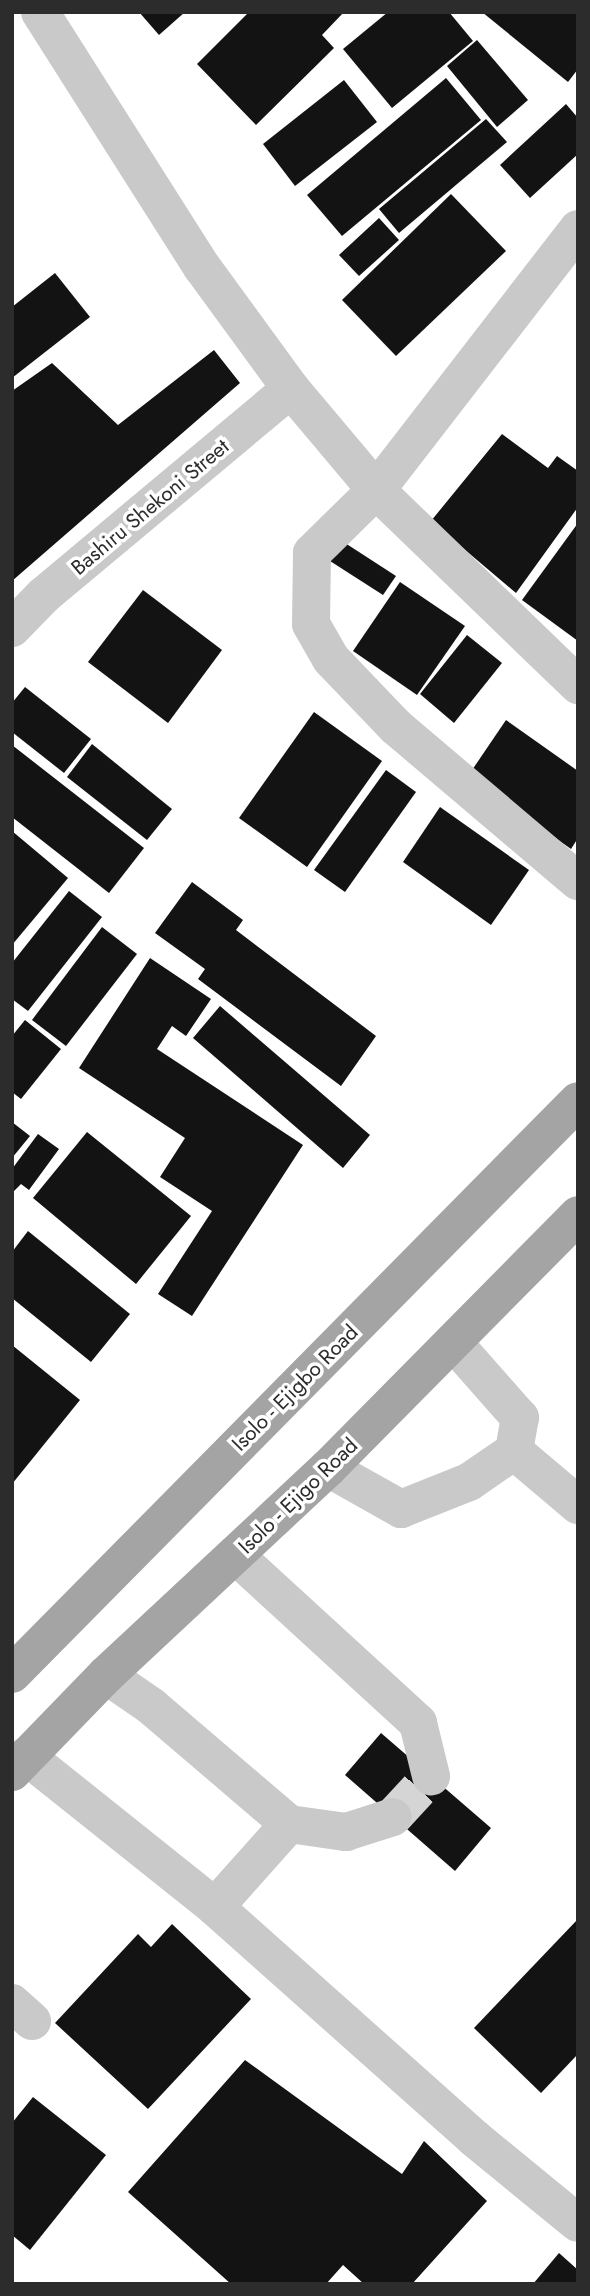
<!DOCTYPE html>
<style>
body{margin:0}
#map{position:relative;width:590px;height:2296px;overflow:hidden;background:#fff;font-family:Jost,sans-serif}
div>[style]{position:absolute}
.building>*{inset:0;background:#131313}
.minor-tunnel>*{height:38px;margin-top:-19px;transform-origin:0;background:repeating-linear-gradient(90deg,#d5d5d5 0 38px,transparent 0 57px)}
.minor>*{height:38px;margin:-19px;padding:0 19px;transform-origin:19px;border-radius:19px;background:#c9c9c9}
.major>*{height:38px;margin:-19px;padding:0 19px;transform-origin:19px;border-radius:19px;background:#a4a4a4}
span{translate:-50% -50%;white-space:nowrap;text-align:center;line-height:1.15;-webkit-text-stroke:7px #fff;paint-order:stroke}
.street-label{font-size:21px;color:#2c2c2c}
.frame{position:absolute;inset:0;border:14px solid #2c2c2c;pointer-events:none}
</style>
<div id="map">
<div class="building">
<i style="clip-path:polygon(139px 12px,185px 12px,159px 35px)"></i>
<i style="clip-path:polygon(249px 12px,344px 12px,322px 35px,334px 48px,256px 125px,197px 64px)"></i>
<i style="clip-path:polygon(388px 12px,449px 12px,473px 41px,392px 108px,343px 49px)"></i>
<i style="clip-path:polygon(482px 12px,578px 12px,578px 69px,568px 82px)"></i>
<i style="clip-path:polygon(477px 40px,528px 100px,497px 127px,447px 66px)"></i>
<i style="clip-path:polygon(446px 78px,481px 120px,342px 236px,307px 195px)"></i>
<i style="clip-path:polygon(344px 80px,377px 122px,295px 186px,263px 144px)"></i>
<i style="clip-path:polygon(566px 104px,578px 118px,578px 154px,530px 198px,500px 165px)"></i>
<i style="clip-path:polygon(486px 119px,507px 142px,399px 233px,379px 209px)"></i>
<i style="clip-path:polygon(451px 194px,506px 251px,396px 356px,342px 300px)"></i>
<i style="clip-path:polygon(379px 218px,399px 240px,359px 276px,339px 255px)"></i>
<i style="clip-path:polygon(55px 273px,90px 317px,12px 378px,12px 307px)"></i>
<i style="clip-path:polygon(214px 350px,240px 383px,12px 581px,12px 391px,52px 363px,118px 425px)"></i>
<i style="clip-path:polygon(502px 434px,548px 468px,557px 456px,578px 471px,578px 507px,516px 593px,431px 521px)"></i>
<i style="clip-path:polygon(578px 523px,578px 641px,522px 600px)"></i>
<i style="clip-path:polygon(342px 541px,396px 576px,383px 595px,330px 561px)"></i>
<i style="clip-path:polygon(400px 582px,465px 626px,417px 695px,353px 651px)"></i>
<i style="clip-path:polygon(143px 590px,222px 650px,168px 723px,88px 662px)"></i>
<i style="clip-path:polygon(467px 635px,502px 663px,454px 723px,420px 694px)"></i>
<i style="clip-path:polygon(25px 687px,91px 739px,64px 773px,12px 732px,12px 703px)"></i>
<i style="clip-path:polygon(314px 712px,382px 761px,307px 867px,239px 818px)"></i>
<i style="clip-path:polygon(506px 720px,578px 771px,578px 838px,571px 849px,468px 776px)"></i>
<i style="clip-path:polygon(92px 744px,172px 809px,147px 840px,67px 777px)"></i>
<i style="clip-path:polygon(12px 745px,144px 848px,109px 893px,12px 817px)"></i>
<i style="clip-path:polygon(386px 770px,416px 792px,345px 892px,314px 870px)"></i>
<i style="clip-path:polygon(440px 807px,529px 870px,491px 925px,403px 862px)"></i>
<i style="clip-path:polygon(12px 831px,68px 878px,12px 945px)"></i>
<i style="clip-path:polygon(192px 882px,243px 920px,236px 930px,376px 1036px,341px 1086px,198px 979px,205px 969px,155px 933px)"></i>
<i style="clip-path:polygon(69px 891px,102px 917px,28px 1011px,12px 999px,12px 963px)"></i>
<i style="clip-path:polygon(102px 927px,137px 954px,66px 1046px,32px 1020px)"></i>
<i style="clip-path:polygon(150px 958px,211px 999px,186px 1036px,172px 1026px,157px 1049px,303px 1145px,192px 1316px,158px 1294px,212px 1211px,160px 1177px,185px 1138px,79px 1068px)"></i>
<i style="clip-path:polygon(220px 1006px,370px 1135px,343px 1168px,193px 1038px)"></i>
<i style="clip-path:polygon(25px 1020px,61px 1049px,21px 1099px,12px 1092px,12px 1036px)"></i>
<i style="clip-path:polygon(12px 1122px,30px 1136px,12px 1158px)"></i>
<i style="clip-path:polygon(87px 1132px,191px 1216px,136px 1284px,33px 1198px)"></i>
<i style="clip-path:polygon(38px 1134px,59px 1149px,29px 1190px,21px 1184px,14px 1191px,12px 1169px)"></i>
<i style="clip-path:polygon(28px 1231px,130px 1314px,91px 1362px,12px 1298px,12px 1252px)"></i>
<i style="clip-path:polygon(12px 1345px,80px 1400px,12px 1484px)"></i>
<i style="clip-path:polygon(381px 1733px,491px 1828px,455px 1871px,345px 1775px)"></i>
<i style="clip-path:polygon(578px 1919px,578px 2054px,541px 2093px,474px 2028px)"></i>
<i style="clip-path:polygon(172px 1924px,251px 1999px,148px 2109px,55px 2023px,138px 1934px,151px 1947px)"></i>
<i style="clip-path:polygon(245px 2060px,402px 2174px,424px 2141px,487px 2201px,412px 2284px,364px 2284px,343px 2265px,326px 2284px,231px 2284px,128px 2192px)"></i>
<i style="clip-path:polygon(33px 2097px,106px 2155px,30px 2250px,12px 2235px,12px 2123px)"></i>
<i style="clip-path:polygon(559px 2253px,578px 2270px,578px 2284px,533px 2284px)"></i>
</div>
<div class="minor-tunnel">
<i style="left:393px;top:1817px;width:56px;rotate:-47.2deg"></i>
</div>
<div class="minor">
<i style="left:40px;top:12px;width:302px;rotate:57.6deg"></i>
<i style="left:202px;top:267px;width:151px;rotate:53.9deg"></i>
<i style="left:291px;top:389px;width:132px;rotate:49.9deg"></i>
<i style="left:376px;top:490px;width:281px;rotate:44deg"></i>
<i style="left:578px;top:229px;width:330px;rotate:127.7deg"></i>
<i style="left:376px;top:490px;width:90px;rotate:135.5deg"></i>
<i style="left:312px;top:553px;width:71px;rotate:90.8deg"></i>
<i style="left:311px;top:624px;width:40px;rotate:60.3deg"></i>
<i style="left:331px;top:659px;width:93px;rotate:46.3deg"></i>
<i style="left:395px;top:726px;width:240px;rotate:40.3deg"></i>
<i style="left:12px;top:628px;width:45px;rotate:-45.9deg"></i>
<i style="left:43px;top:596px;width:323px;rotate:-39.9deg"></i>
<i style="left:514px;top:1451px;width:84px;rotate:40.2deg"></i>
<i style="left:328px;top:1468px;width:84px;rotate:29.3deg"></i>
<i style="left:401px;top:1509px;width:73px;rotate:-21.7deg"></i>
<i style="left:469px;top:1482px;width:55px;rotate:-34.6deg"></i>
<i style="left:514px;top:1451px;width:34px;rotate:-80deg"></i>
<i style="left:520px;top:1418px;width:101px;rotate:-131.4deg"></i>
<i style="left:236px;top:1556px;width:247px;rotate:42.5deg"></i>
<i style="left:418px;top:1723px;width:55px;rotate:76.2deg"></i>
<i style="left:106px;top:1675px;width:55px;rotate:34.6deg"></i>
<i style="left:151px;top:1706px;width:182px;rotate:40.5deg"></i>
<i style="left:289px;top:1824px;width:58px;rotate:8deg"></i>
<i style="left:346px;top:1832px;width:49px;rotate:-17.7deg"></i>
<i style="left:26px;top:1756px;width:242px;rotate:38.6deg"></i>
<i style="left:215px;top:1907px;width:347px;rotate:41.7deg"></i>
<i style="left:474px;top:2138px;width:134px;rotate:39.3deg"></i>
<i style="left:215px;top:1907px;width:111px;rotate:-48.3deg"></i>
<i style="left:12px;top:2003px;width:27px;rotate:42deg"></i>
</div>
<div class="major">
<i style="left:12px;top:1674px;width:805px;rotate:-45.35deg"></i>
<i style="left:12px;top:1772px;width:135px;rotate:-45.9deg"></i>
<i style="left:106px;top:1675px;width:304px;rotate:-43deg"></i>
<i style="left:328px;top:1468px;width:356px;rotate:-45.3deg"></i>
</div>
<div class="street-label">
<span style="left:150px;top:507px;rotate:-40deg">Bashiru Shekoni Street</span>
<span style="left:295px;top:1388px;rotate:-45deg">Isolo - Ejigbo Road</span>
<span style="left:298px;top:1496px;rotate:-44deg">Isolo - Ejigo Road</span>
</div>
<div class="frame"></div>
</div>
